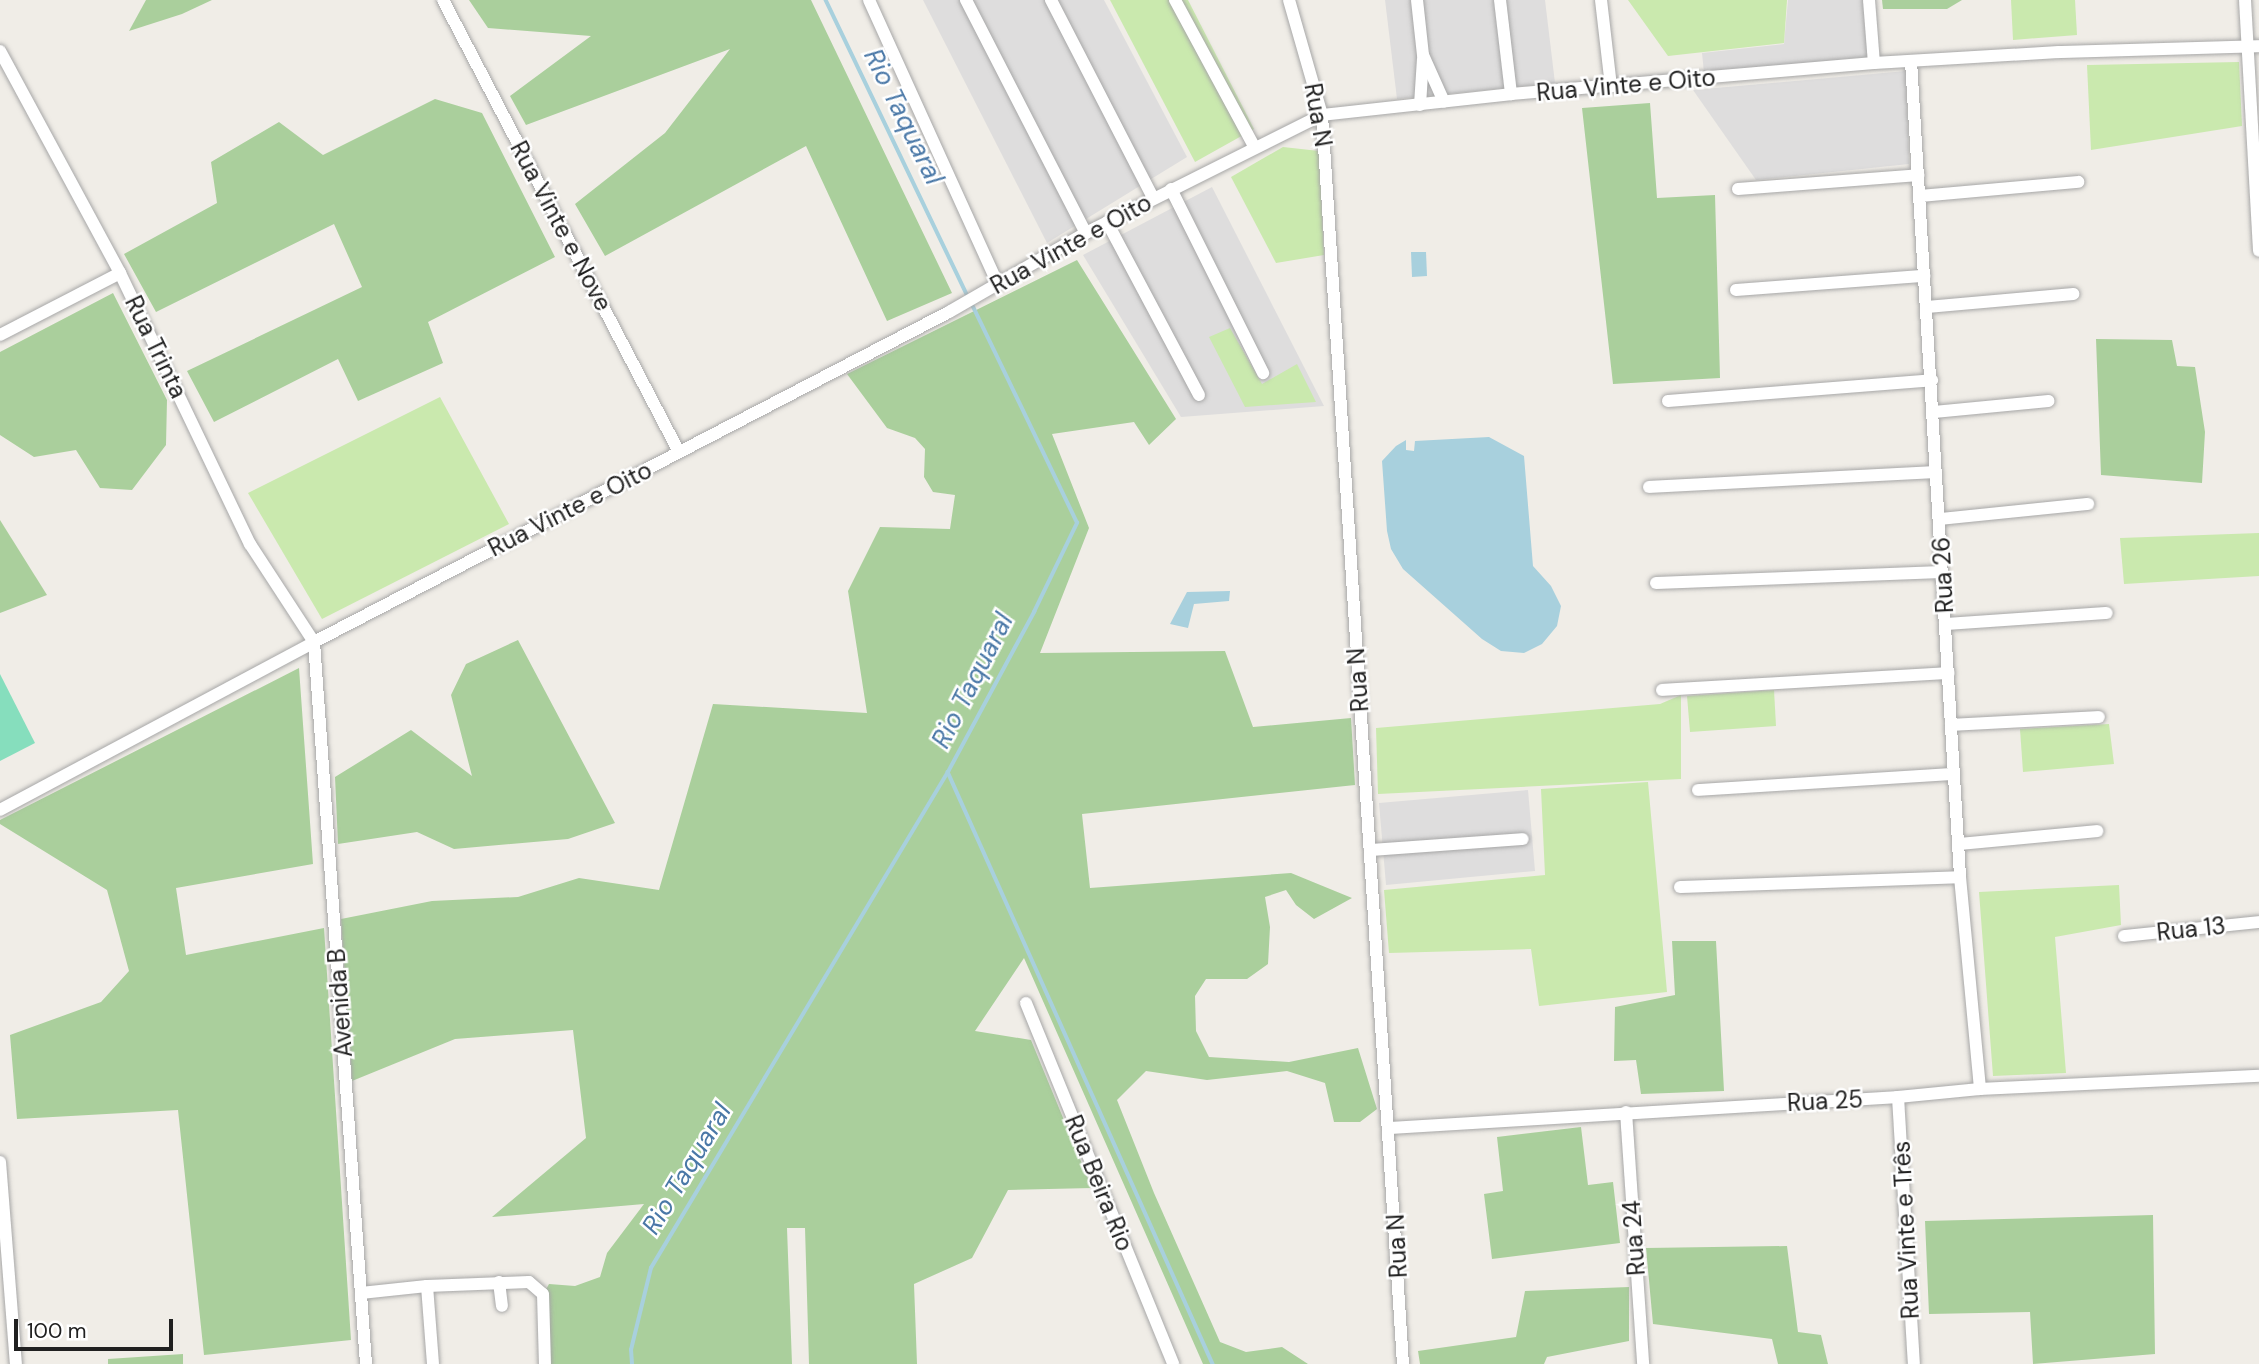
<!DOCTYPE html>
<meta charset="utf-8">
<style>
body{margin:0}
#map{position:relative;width:2259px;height:1364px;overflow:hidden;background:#f0ede7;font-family:"DM Sans",sans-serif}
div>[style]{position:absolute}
.residential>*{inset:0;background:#dedddd}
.grass>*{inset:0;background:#cae9ae}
.forest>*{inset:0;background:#aacf9c}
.pitch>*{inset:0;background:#86debd}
.water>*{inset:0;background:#a8d0dd}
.stream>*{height:3.5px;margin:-1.75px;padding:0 1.75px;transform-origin:1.75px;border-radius:1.75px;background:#a8d0dd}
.roads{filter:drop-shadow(0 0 2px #a7a7a7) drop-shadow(0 0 2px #a7a7a7)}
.street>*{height:12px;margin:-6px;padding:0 6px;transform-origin:6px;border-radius:6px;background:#fff}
span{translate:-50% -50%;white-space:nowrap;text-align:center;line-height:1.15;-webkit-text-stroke:5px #fff;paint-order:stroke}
.street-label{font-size:24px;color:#202020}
.water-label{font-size:26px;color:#4a78a7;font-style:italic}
.scale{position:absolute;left:14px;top:1319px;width:159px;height:32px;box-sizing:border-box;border:4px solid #202020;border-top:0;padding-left:9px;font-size:21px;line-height:24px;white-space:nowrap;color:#202020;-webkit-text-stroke:5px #fff;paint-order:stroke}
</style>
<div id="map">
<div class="residential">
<i style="clip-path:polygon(923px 0,1104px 0,1187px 157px,1047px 243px)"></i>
<i style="clip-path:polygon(1385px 0,1545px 0,1555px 83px,1397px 99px)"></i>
<i style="clip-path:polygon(1788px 0,1865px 0,1870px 57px,1704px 72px,1702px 53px,1784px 44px)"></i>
<i style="clip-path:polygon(1906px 71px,1909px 164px,1756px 180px,1693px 90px)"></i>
<i style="clip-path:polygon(1212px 187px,1324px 406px,1181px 417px,1083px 255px)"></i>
<i style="clip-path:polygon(1528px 790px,1535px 871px,1386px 885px,1379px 803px)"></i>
</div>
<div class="grass">
<i style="clip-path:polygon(1110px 0,1188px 0,1254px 129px,1195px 162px)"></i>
<i style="clip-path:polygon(1628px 0,1787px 0,1784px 43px,1668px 56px)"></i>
<i style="clip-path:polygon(2011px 0,2075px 0,2077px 35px,2013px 40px)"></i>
<i style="clip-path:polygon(2239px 62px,2242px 126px,2091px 150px,2087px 65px)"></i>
<i style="clip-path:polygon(1283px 147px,1319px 151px,1324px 255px,1276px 263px,1231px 177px)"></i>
<i style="clip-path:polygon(1230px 328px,1262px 384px,1297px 364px,1316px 402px,1245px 407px,1209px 337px)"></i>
<i style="clip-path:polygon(440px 397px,509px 524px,322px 619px,248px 493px)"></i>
<i style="clip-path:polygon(2259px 533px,2259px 576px,2124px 584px,2120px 538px)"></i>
<i style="clip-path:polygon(1774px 690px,1776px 726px,1690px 732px,1687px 696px)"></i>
<i style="clip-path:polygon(1681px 695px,1681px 779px,1378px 794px,1376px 728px,1660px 704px)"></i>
<i style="clip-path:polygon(2109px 724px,2114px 764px,2023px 772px,2020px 729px)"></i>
<i style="clip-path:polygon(1648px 782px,1667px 992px,1539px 1006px,1531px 949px,1389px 953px,1384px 890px,1545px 875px,1541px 789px)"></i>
<i style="clip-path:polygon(2119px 885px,2121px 925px,2055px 937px,2066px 1073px,1993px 1076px,1979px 892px)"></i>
</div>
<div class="forest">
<i style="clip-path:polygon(146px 0,212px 0,182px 14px,129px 31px)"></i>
<i style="clip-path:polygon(469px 0,811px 0,952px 293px,887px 321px,806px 146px,605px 256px,575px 204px,665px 133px,730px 49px,526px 125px,510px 96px,591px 36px,488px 28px)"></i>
<i style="clip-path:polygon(1882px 0,1962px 0,1947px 9px,1883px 9px)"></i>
<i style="clip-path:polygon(435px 99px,482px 113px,555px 257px,428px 322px,443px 363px,358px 401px,338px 359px,214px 422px,187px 371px,362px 287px,334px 224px,156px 312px,124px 254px,217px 203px,211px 162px,279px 122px,323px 155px)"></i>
<i style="clip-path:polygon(1650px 103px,1657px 198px,1715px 195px,1720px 378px,1613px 384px,1582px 108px)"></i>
<i style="clip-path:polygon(1077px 260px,1176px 419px,1149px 445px,1134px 422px,1052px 434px,1089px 528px,1040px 653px,1225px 651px,1253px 727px,1351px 718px,1355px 785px,1082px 814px,1090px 888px,1291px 873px,1352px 898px,1314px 919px,1296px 905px,1286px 890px,1265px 897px,1270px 927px,1268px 964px,1247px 979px,1206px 979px,1195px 996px,1196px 1031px,1209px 1057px,1289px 1062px,1358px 1048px,1377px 1109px,1360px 1122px,1334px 1122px,1325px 1083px,1287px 1071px,1207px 1080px,1146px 1071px,1117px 1100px,1154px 1193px,1220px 1342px,1246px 1352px,1282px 1347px,1308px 1364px,1203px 1364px,1024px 958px,975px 1031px,1031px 1040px,1092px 1188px,1008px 1190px,972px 1258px,914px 1284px,917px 1364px,809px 1364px,805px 1228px,787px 1228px,792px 1364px,544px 1364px,539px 1302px,549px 1284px,575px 1286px,600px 1277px,607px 1253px,644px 1204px,492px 1217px,586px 1138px,573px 1030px,455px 1039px,352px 1081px,341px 919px,432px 901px,518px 897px,579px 878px,659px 890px,713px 704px,867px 713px,848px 591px,880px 527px,950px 529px,955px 495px,933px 492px,924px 477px,925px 449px,915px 438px,887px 428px,847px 374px)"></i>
<i style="clip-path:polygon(113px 293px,167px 400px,166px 445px,132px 490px,100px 488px,76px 450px,34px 457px,0 435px,0 352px)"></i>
<i style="clip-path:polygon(2096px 339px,2172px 340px,2177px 366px,2195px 367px,2205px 432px,2202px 483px,2101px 475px)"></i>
<i style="clip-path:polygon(0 520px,47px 595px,0 613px)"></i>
<i style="clip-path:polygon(518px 640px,615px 823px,568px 839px,454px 849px,417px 832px,338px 844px,335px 777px,411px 730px,472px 776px,451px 695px,466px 664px)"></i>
<i style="clip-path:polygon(299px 668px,313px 864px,176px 888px,186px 955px,324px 928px,351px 1340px,204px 1355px,178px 1110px,17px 1119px,10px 1035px,101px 1002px,129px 971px,107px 890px,0 824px,0 820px)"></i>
<i style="clip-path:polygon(1672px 941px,1716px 941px,1724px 1091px,1641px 1094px,1636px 1060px,1614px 1061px,1615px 1007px,1675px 995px)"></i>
<i style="clip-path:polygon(1581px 1127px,1588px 1185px,1613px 1182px,1620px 1243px,1492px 1259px,1484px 1194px,1503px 1191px,1497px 1137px)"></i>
<i style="clip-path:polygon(2153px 1215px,2155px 1354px,2033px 1364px,2030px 1312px,1929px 1314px,1925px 1221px)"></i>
<i style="clip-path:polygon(1787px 1246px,1798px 1332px,1821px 1335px,1828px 1364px,1778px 1364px,1772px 1339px,1653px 1324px,1646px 1248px)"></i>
<i style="clip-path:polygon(1629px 1287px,1629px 1341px,1547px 1357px,1544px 1364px,1420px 1364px,1418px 1351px,1516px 1337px,1525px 1291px)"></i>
<i style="clip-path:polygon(183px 1354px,183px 1364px,108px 1364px,108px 1359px)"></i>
</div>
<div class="pitch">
<i style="clip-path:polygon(0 674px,35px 743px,0 761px)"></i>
</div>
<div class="water">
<i style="clip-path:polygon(1411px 252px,1426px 252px,1427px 276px,1412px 277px)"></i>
<i style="clip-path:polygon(1489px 437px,1524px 456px,1533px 566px,1551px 586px,1561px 606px,1557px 626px,1542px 644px,1524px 653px,1501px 651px,1482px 639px,1403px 569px,1391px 549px,1387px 531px,1382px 461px,1396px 446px,1406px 440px,1406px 450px,1414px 451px,1415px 441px)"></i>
<i style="clip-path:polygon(1230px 591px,1229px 601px,1194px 604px,1188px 628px,1170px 624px,1187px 592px)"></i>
</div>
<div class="stream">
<i style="left:826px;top:0;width:328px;rotate:64.4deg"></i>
<i style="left:948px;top:772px;width:649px;rotate:65.89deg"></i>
<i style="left:632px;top:1364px;width:14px;rotate:-94deg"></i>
<i style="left:631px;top:1350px;width:84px;rotate:-76.3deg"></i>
<i style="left:651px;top:1268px;width:578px;rotate:-59.09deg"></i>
<i style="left:948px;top:772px;width:182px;rotate:-61.7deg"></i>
<i style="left:1034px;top:612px;width:99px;rotate:-64.2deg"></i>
<i style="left:1077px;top:523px;width:244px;rotate:-115.7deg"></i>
</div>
<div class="roads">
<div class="street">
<i style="left:443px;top:0;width:510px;rotate:62.43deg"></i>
<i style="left:869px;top:0;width:312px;rotate:65.6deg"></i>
<i style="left:966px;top:0;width:262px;rotate:62.8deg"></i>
<i style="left:1051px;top:0;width:223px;rotate:62.7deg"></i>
<i style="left:1175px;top:0;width:168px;rotate:61.6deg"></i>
<i style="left:1289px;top:0;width:120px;rotate:74deg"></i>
<i style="left:1322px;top:115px;width:1252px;rotate:86.29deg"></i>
<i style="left:1417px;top:0;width:55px;rotate:83.8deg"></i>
<i style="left:1423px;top:55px;width:51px;rotate:65.9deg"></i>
<i style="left:1500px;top:0;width:95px;rotate:83.3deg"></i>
<i style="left:1601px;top:0;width:87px;rotate:83.4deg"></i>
<i style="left:1869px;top:0;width:63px;rotate:85.5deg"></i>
<i style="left:2245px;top:0;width:251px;rotate:86.8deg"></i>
<i style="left:0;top:51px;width:252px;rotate:61.6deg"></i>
<i style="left:120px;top:273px;width:301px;rotate:64.4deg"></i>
<i style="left:250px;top:544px;width:117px;rotate:56.9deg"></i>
<i style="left:314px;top:642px;width:724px;rotate:85.88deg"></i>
<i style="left:1911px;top:61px;width:817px;rotate:86.56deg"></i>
<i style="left:1960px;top:877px;width:213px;rotate:84.6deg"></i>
<i style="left:1420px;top:105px;width:46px;rotate:-86.3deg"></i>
<i style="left:1171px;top:189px;width:206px;rotate:63.4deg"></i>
<i style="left:1738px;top:189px;width:181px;rotate:-4.4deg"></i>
<i style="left:1920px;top:196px;width:159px;rotate:-5.1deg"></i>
<i style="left:1107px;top:222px;width:196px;rotate:62deg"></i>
<i style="left:1736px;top:290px;width:189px;rotate:-4.3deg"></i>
<i style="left:1927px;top:307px;width:147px;rotate:-5.1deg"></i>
<i style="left:0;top:335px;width:135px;rotate:-27.3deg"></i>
<i style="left:1668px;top:401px;width:265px;rotate:-4.5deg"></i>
<i style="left:1934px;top:412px;width:115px;rotate:-5.5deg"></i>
<i style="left:1649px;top:487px;width:286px;rotate:-3deg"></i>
<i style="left:1940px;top:519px;width:149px;rotate:-5.8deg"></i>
<i style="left:1656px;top:583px;width:286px;rotate:-2.2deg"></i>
<i style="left:1945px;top:624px;width:162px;rotate:-3.9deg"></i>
<i style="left:1662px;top:690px;width:287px;rotate:-3.4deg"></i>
<i style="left:1951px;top:725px;width:148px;rotate:-3.1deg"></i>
<i style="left:1698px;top:790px;width:256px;rotate:-3.6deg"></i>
<i style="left:0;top:810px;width:356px;rotate:-28.1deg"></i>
<i style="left:314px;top:642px;width:716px;rotate:-27.46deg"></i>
<i style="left:949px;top:312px;width:158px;rotate:-30deg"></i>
<i style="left:1086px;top:233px;width:264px;rotate:-26.6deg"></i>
<i style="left:1322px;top:115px;width:190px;rotate:-6.3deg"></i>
<i style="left:1511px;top:94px;width:364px;rotate:-4.9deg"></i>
<i style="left:1874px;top:63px;width:185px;rotate:-3.4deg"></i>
<i style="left:2059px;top:52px;width:200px;rotate:-1.7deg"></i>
<i style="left:1960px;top:844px;width:138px;rotate:-5.4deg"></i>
<i style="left:1370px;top:850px;width:153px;rotate:-4.1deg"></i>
<i style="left:1680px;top:887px;width:280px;rotate:-2deg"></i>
<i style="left:2124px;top:936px;width:136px;rotate:-5.9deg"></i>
<i style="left:1026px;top:1003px;width:390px;rotate:67.8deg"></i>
<i style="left:1898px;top:1097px;width:267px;rotate:86.6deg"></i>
<i style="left:1626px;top:1112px;width:253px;rotate:86.1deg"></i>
<i style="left:1390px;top:1128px;width:509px;rotate:-3.49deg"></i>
<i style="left:1898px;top:1097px;width:82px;rotate:-5.6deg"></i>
<i style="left:1980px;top:1089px;width:279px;rotate:-2.7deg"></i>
<i style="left:0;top:1162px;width:203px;rotate:85.5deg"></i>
<i style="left:499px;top:1282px;width:24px;rotate:83deg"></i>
<i style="left:427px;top:1286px;width:78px;rotate:85.6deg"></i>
<i style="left:361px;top:1293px;width:66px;rotate:-6.1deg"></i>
<i style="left:427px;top:1286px;width:102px;rotate:-2.2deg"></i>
<i style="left:529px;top:1282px;width:18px;rotate:41deg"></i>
<i style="left:543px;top:1294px;width:70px;rotate:88.4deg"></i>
</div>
</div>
<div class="street-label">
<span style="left:1626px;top:85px;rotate:-5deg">Rua Vinte e Oito</span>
<span style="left:1318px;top:115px;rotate:80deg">Rua N</span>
<span style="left:561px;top:226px;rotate:62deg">Rua Vinte e Nove</span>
<span style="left:1071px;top:244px;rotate:-29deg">Rua Vinte e Oito</span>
<span style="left:156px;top:347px;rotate:64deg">Rua Trinta</span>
<span style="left:570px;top:509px;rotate:-27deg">Rua Vinte e Oito</span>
<span style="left:1943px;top:575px;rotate:-93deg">Rua 26</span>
<span style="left:1358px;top:680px;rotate:-94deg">Rua N</span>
<span style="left:2191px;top:929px;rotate:-6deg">Rua 13</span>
<span style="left:340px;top:1003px;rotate:-94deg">Avenida B</span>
<span style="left:1825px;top:1101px;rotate:-3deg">Rua 25</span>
<span style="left:1099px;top:1183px;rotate:68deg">Rua Beira Rio</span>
<span style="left:1906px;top:1230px;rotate:-93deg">Rua Vinte e Três</span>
<span style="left:1634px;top:1238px;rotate:-94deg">Rua 24</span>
<span style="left:1397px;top:1246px;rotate:-93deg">Rua N</span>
</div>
<div class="water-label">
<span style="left:903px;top:117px;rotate:64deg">Rio Taquaral</span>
<span style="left:973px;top:681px;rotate:-63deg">Rio Taquaral</span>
<span style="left:687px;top:1169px;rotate:-59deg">Rio Taquaral</span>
</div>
<div class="scale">100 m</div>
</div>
